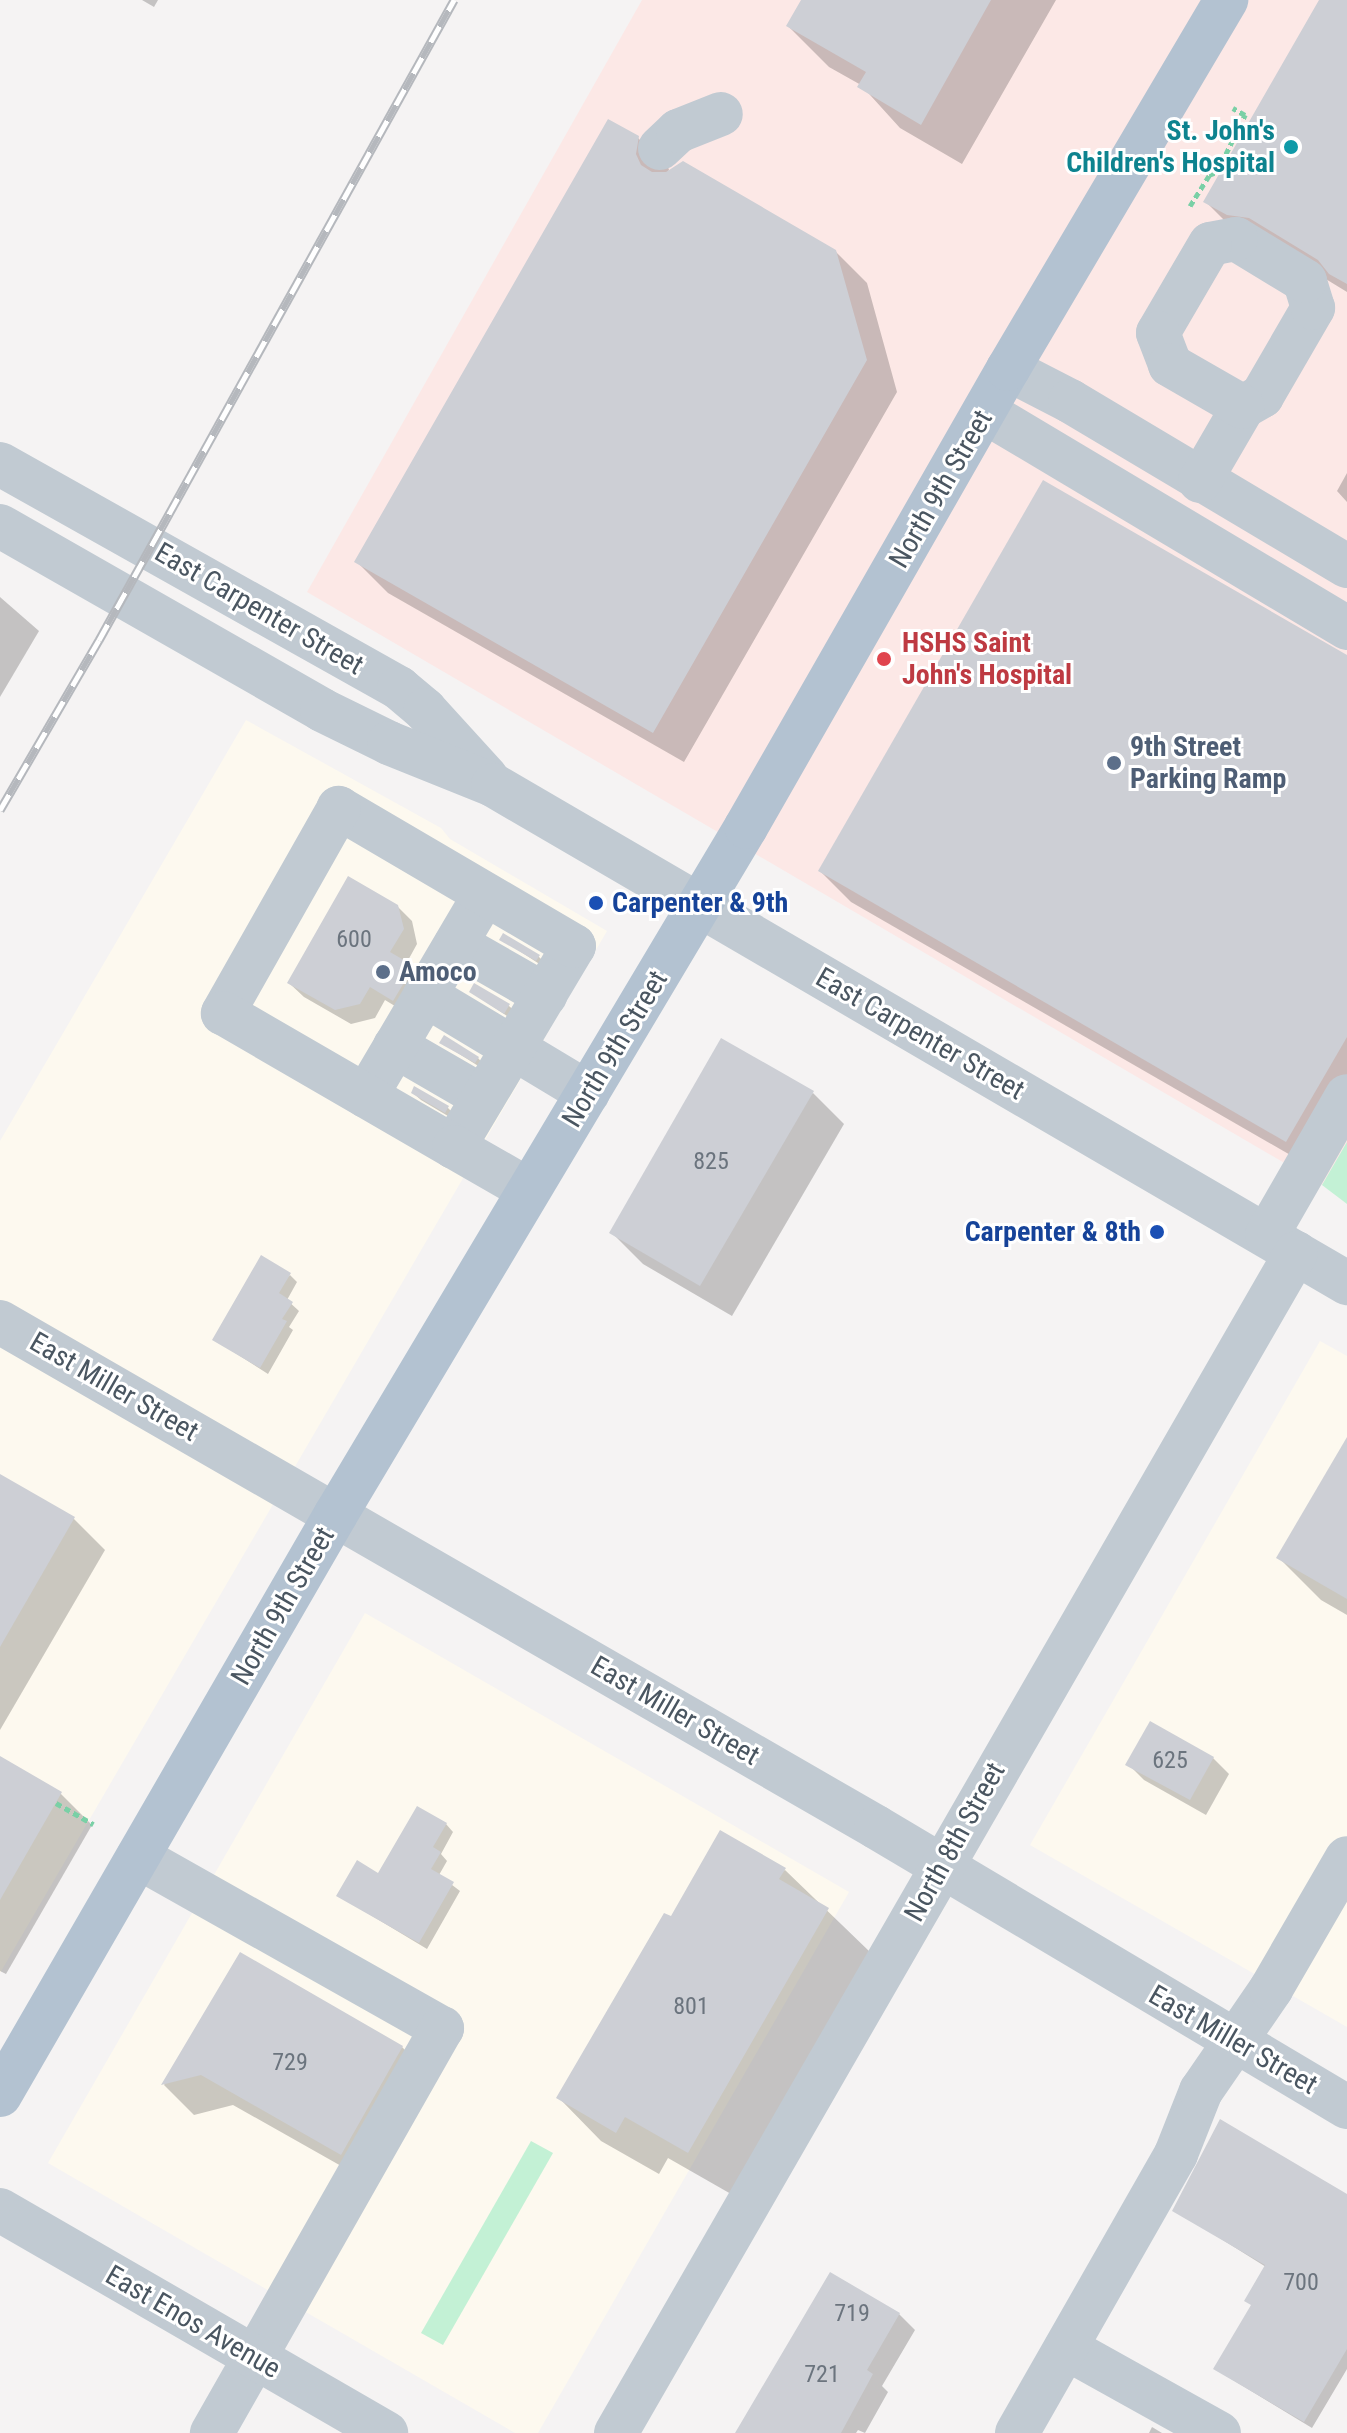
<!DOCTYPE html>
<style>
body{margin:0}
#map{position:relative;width:1347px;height:2433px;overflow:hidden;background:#f5f3f3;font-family:"Roboto Condensed",sans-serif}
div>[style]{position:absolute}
.commercial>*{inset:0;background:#fdf9ef}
.medical>*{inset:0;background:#fce8e6}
.green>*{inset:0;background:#c3f1d5}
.shadow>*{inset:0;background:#0003}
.building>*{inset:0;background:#cdcfd5}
.path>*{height:5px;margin-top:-2.5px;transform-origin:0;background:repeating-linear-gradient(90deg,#7ad0a6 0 6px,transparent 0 10px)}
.minor>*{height:44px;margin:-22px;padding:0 22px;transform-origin:22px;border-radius:22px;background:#c1cad2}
.major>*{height:44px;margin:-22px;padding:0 22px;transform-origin:22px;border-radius:22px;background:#b3c2d1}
.rail>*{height:9px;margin-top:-4.5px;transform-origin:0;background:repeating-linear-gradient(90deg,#fff 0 18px,#b5b8bd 0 36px);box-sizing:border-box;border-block:2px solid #b5b8bd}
.dots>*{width:22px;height:22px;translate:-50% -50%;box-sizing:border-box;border:4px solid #fff;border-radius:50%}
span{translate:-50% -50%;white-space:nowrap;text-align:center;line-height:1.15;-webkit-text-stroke:6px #fff;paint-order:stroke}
.number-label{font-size:24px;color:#6b747e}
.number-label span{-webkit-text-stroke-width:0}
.culture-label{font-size:28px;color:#0d838f;font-weight:700}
.right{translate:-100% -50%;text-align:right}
.street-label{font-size:28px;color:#4a5661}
.health-label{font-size:28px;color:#be3a42;font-weight:700}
.left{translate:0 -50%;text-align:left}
.service-label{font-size:28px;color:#4e5e75;font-weight:700}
.transit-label{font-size:28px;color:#164399;font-weight:700}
</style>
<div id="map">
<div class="commercial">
<i style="clip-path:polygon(246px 720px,441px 828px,450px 839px,607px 931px,0 1973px,0 1141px)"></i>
<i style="clip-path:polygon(1320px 1341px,1347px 1356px,1347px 2027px,1030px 1845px)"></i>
<i style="clip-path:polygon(365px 1613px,849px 1892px,538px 2433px,515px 2433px,48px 2163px)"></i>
</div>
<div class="medical">
<i style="clip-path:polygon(642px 0,1347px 0,1347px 1142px,1322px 1185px,307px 592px)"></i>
</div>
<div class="green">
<i style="clip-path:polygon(1347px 1142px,1347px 1204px,1322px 1185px)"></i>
<i style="clip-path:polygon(531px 2141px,553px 2153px,443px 2345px,421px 2333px)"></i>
</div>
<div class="shadow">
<i style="clip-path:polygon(142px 0,158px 0,154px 7px)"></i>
<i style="clip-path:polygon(803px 0,1056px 0,962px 164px,900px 128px,861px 85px,829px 67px,788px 26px)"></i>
<i style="clip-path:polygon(1322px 0,1347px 0,1347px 292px,1293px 259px,1248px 244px,1206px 202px)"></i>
<i style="clip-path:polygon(638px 138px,669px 169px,668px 173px,835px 251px,867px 283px,897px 392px,684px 762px,388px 593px,357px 562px)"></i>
<i style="clip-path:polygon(1347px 473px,1347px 502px,1337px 491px)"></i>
<i style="clip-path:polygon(0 597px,39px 631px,0 697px)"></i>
<i style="clip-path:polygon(1347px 657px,1347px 1121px,1318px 1171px,851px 902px,820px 871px)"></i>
<i style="clip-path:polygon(397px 906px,412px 921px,417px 944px,406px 964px,427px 982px,408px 1014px,385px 1000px,375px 1018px,351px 1024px,304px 997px,289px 983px)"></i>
<i style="clip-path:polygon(501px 939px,538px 956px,546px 964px,544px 967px)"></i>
<i style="clip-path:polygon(471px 992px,509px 1006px,517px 1013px,513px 1020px)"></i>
<i style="clip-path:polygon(442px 1043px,478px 1058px,485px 1066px,483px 1069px)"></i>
<i style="clip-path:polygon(415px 1089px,448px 1108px,455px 1115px,453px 1119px,421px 1100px,413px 1093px)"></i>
<i style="clip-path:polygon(813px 1093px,844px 1124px,732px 1316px,643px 1264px,612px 1233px)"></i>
<i style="clip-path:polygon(290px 1275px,297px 1282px,287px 1300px,299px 1311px,289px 1327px,293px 1330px,268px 1374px,215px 1340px)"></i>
<i style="clip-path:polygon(1347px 1441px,1347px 1615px,1321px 1600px,1279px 1558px)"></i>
<i style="clip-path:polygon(0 1476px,74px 1519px,105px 1550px,0 1730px)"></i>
<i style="clip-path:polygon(0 1758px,61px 1794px,92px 1825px,6px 1974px,0 1971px)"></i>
<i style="clip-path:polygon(1213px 1758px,1229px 1774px,1206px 1815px,1144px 1780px,1128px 1764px)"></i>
<i style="clip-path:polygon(446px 1824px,453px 1832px,441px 1854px,447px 1861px,439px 1875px,460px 1891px,427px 1949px,339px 1896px,379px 1875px)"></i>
<i style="clip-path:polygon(785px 1870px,870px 1952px,731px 2194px,668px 2158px,659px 2174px,601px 2141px,559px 2098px,671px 1919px)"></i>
<i style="clip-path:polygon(241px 1955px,402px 2047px,433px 2078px,373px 2184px,233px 2105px,194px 2115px,164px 2085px)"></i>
<i style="clip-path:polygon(1347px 2197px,1347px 2369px,1312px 2428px,1215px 2369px,1253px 2306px,1266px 2267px,1175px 2210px)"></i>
<i style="clip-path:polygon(899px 2314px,915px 2330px,882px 2386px,888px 2392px,865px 2433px,858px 2430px,856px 2433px,736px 2433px)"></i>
<i style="clip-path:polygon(1152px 2427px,1162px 2433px,1149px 2433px)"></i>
</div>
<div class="building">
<i style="clip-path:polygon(801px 0,991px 0,921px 125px,857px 87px,866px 72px,786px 26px)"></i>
<i style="clip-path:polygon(1319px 0,1347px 0,1347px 284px,1329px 274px,1318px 260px,1249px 218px,1227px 215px,1203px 202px)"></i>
<i style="clip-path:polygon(608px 119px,639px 136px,636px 154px,641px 165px,652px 172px,666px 172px,683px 161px,836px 250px,867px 360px,653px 733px,354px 562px)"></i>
<i style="clip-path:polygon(1043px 480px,1347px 655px,1347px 1037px,1286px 1142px,818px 871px)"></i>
<i style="clip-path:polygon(348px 876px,398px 905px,404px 929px,390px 952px,414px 966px,393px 1001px,370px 987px,360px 1004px,335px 1010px,287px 983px)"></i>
<i style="clip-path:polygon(503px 933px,540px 955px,536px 961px,499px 940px)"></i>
<i style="clip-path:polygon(474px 983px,510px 1004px,504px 1014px,469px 992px)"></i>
<i style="clip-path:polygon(444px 1035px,479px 1057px,475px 1063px,439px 1043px)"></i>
<i style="clip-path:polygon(721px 1038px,814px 1091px,700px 1286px,609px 1233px)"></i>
<i style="clip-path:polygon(414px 1086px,449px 1106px,445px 1113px,411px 1093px)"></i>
<i style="clip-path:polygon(261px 1255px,291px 1273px,279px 1293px,293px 1302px,282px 1319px,287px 1321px,260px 1368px,212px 1340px)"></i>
<i style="clip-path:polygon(1347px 1437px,1347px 1599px,1276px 1558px)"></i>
<i style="clip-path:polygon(0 1474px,75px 1517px,0 1647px)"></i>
<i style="clip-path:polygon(1150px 1721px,1214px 1757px,1190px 1800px,1125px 1765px)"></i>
<i style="clip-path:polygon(0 1756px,62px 1792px,0 1900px)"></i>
<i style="clip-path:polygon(417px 1806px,447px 1823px,433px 1847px,441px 1852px,431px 1869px,454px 1882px,419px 1943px,336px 1896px,357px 1860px,378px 1873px)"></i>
<i style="clip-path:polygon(720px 1830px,786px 1868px,779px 1879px,829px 1908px,688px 2153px,625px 2117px,616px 2133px,556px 2098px,664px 1913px,671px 1916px)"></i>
<i style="clip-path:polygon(240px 1952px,403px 2046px,341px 2155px,201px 2075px,161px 2085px)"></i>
<i style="clip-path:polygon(1220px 2119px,1347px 2194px,1347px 2349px,1304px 2422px,1213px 2369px,1251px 2305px,1244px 2301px,1265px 2265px,1172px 2211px)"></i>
<i style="clip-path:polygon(830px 2272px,900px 2313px,867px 2370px,873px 2374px,841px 2433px,735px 2433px)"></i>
</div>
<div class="path">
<i style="left:1190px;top:206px;width:36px;rotate:-58deg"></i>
<i style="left:1209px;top:175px;width:9px;rotate:-21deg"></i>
<i style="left:1217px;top:172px;width:64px;rotate:-63.8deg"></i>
<i style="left:1245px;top:115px;width:14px;rotate:-150deg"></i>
<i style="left:56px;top:1803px;width:43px;rotate:29.6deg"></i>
</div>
<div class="minor">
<i style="left:660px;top:148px;width:25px;rotate:-43deg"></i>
<i style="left:678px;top:131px;width:46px;rotate:-21.6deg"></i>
<i style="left:1008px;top:369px;width:70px;rotate:27.3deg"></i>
<i style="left:1070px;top:401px;width:322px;rotate:30.8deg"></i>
<i style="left:985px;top:412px;width:422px;rotate:30.8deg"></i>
<i style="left:0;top:464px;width:458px;rotate:29.3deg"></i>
<i style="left:399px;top:688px;width:34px;rotate:40deg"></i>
<i style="left:425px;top:710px;width:91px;rotate:47.7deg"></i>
<i style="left:1200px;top:481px;width:86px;rotate:-59.8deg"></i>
<i style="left:1243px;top:407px;width:22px;rotate:-30deg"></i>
<i style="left:1262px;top:396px;width:102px;rotate:-59.9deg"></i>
<i style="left:1313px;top:308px;width:28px;rotate:-107deg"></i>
<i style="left:1305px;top:281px;width:81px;rotate:-148.7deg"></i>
<i style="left:1236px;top:239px;width:26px;rotate:169deg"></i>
<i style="left:1210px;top:244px;width:103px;rotate:120.3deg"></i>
<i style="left:1158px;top:333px;width:34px;rotate:69deg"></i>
<i style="left:1170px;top:365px;width:84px;rotate:29.9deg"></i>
<i style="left:0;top:526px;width:371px;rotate:29.7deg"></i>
<i style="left:322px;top:710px;width:75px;rotate:26.2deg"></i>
<i style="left:389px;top:743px;width:112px;rotate:22deg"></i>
<i style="left:493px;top:785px;width:989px;rotate:30.25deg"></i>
<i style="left:456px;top:944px;width:103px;rotate:29.8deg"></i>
<i style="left:425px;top:995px;width:190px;rotate:31deg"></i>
<i style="left:395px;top:1046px;width:102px;rotate:30.1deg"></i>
<i style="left:366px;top:1096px;width:234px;rotate:-59.5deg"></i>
<i style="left:454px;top:1147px;width:234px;rotate:-59.2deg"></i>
<i style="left:574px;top:946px;width:273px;rotate:-149.6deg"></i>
<i style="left:339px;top:808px;width:236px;rotate:119.5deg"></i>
<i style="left:223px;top:1013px;width:267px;rotate:30.1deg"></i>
<i style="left:454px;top:1147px;width:86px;rotate:29.8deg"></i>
<i style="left:1267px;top:1235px;width:160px;rotate:-60.1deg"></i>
<i style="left:0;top:1322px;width:1011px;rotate:29.96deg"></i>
<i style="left:876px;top:1827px;width:548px;rotate:30.73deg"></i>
<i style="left:138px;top:1857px;width:349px;rotate:29.4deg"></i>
<i style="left:442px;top:2028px;width:466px;rotate:119.6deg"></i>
<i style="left:0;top:2210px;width:446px;rotate:30deg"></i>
<i style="left:1066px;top:2348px;width:175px;rotate:29.1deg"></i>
<i style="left:616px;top:2433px;width:1362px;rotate:-60.05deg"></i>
<i style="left:1017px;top:2433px;width:321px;rotate:-60.3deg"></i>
<i style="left:1176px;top:2154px;width:68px;rotate:-68.4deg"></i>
<i style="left:1201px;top:2091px;width:124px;rotate:-55.5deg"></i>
<i style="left:1271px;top:1989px;width:151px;rotate:-59.9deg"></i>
</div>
<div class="major">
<i style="left:0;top:2095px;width:671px;rotate:-59.96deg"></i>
<i style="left:336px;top:1514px;width:800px;rotate:-59.17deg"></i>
<i style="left:746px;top:827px;width:528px;rotate:-60.23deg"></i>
<i style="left:1008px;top:369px;width:429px;rotate:-59.4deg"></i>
</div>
<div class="rail">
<i style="left:0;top:810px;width:197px;rotate:-59.8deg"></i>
<i style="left:99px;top:640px;width:732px;rotate:-60.98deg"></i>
</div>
<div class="dots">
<i style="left:1291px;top:147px;background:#0f9aa8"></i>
<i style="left:884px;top:659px;background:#e0444e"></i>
<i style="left:1114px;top:763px;background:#5c6f8a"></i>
<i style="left:596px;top:903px;background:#1a4fb4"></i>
<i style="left:383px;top:972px;background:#5c6f8a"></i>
<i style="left:1157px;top:1232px;background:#1a4fb4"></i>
</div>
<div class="number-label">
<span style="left:354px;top:940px">600</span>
<span style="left:711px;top:1162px">825</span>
<span style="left:1170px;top:1761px">625</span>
<span style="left:691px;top:2007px">801</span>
<span style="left:290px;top:2063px">729</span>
<span style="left:1301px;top:2283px">700</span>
<span style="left:852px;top:2314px">719</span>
<span style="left:822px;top:2375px">721</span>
</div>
<div class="culture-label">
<span class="right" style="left:1275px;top:147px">St. John's<br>Children's Hospital</span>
</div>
<div class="street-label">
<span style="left:941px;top:489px;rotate:-60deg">North 9th Street</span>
<span style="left:259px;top:609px;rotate:30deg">East Carpenter Street</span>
<span style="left:920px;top:1034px;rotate:30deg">East Carpenter Street</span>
<span style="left:615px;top:1049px;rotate:-59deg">North 9th Street</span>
<span style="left:114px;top:1387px;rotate:30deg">East Miller Street</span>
<span style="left:283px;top:1606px;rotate:-60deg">North 9th Street</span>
<span style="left:675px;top:1711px;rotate:30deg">East Miller Street</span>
<span style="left:955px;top:1842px;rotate:-61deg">North 8th Street</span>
<span style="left:1233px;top:2040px;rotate:30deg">East Miller Street</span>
<span style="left:193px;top:2322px;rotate:30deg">East Enos Avenue</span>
</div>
<div class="health-label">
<span class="left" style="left:902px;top:659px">HSHS Saint<br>John's Hospital</span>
</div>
<div class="service-label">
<span class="left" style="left:1130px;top:763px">9th Street<br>Parking Ramp</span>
<span class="left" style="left:399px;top:972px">Amoco</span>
</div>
<div class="transit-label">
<span class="left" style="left:612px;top:903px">Carpenter &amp; 9th</span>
<span class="right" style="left:1141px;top:1232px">Carpenter &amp; 8th</span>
</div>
</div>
